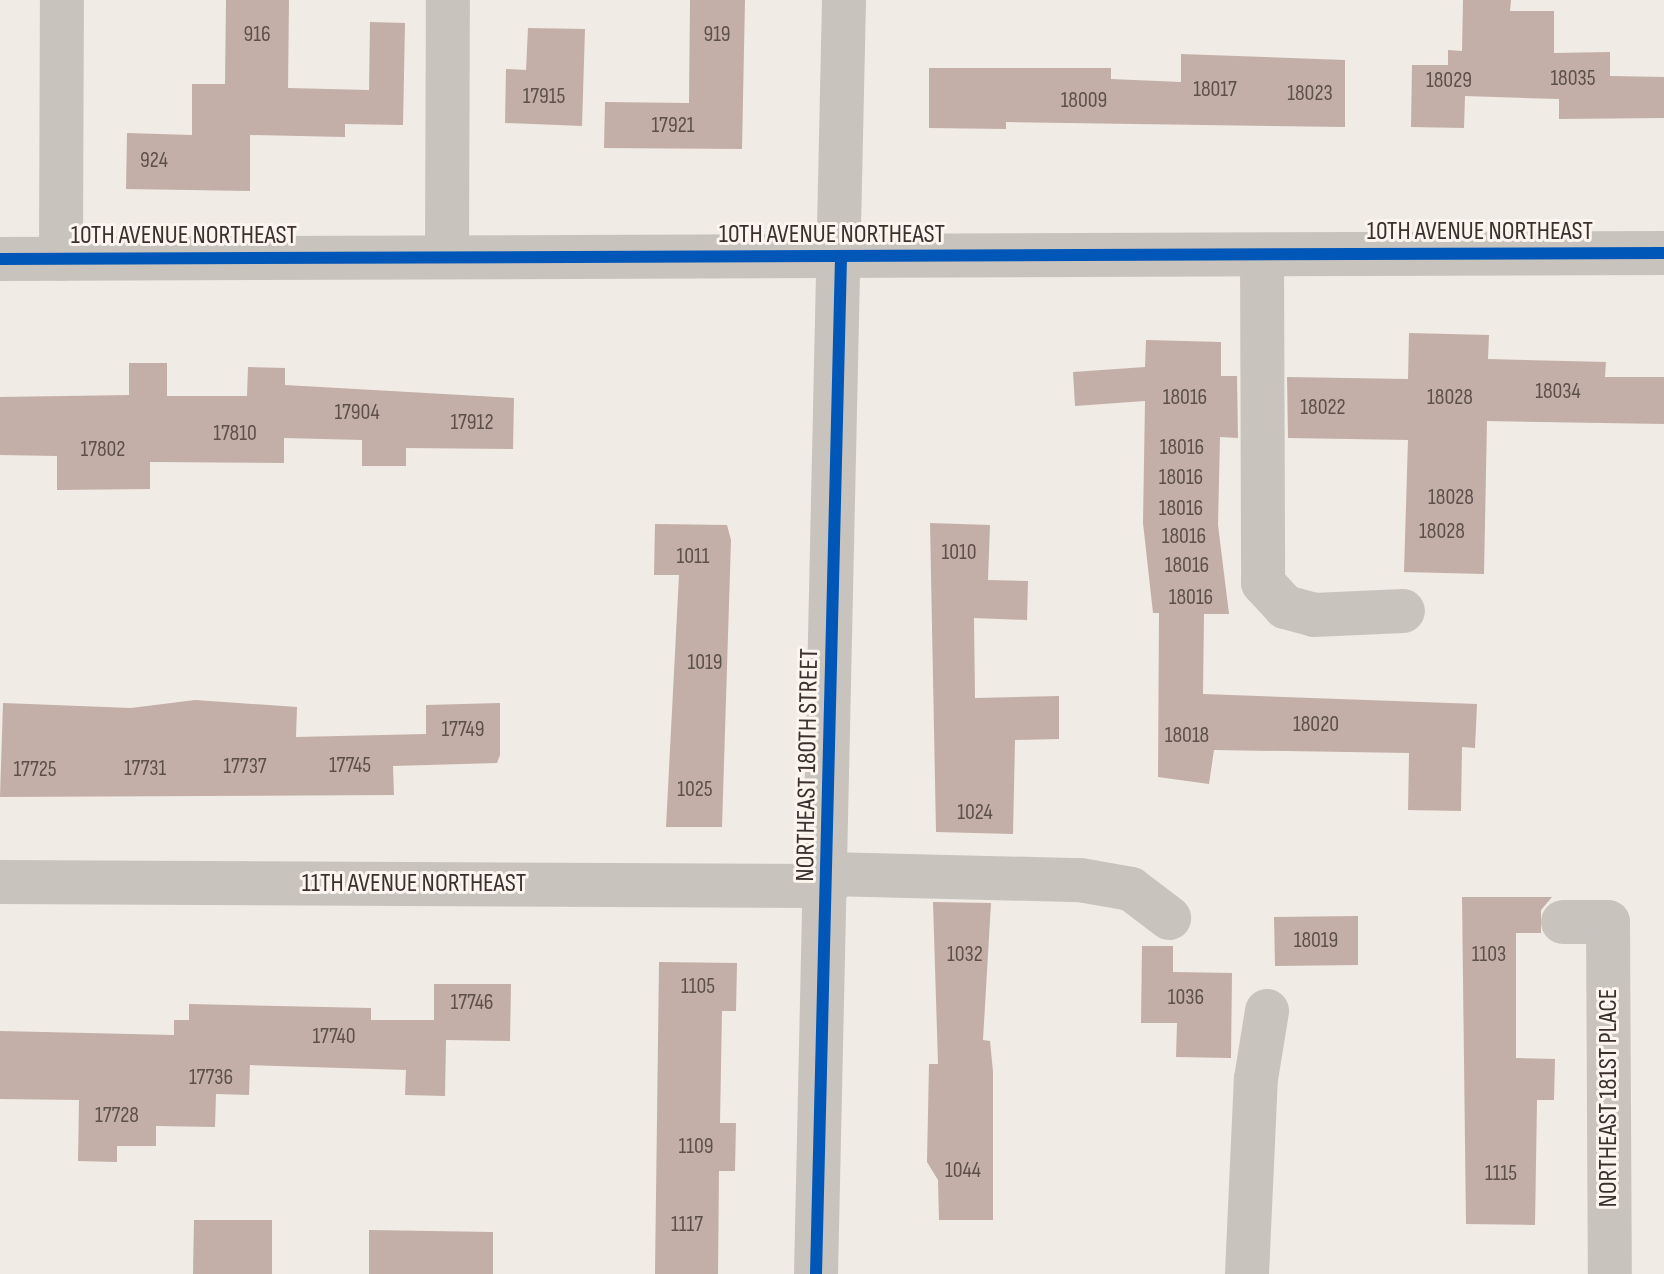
<!DOCTYPE html>
<style>
body{margin:0}
#map{position:relative;width:1664px;height:1274px;overflow:hidden;background:#f0ebe5;font-family:"Sofia Sans Condensed",sans-serif}
div>[style]{position:absolute}
.building>*{inset:0;background:#c3afa7}
.minor>*{height:44px;margin:-22px;padding:0 22px;transform-origin:22px;border-radius:22px;background:#c9c3be}
.cycleway>*{height:12px;margin:-6px;padding:0 6px;transform-origin:6px;border-radius:6px;background:#0057b8}
span{translate:-50% -50%;white-space:nowrap;text-align:center;line-height:1.15;-webkit-text-stroke:6px #fbf5ee;paint-order:stroke}
.number-label{font-size:22px;color:#5d504a}
.number-label span{-webkit-text-stroke-width:0}
.street-label{font-size:26px;color:#3b302b}
</style>
<div id="map">
<div class="building">
<i style="clip-path:polygon(226px 0,289px 0,288px 88px,369px 90px,370px 22px,405px 23px,403px 125px,345px 124px,345px 137px,250px 135px,250px 191px,126px 189px,127px 133px,192px 135px,192px 84px,225px 84px)"></i>
<i style="clip-path:polygon(690px 0,745px 0,742px 149px,604px 148px,605px 102px,689px 103px)"></i>
<i style="clip-path:polygon(1463px 0,1511px 0,1510px 11px,1554px 11px,1554px 53px,1610px 52px,1610px 76px,1664px 77px,1664px 118px,1559px 119px,1559px 99px,1465px 96px,1464px 128px,1411px 127px,1412px 65px,1448px 65px,1448px 50px,1462px 51px)"></i>
<i style="clip-path:polygon(528px 28px,585px 29px,582px 126px,505px 123px,506px 69px,526px 70px)"></i>
<i style="clip-path:polygon(1181px 54px,1345px 60px,1345px 127px,1006px 122px,1006px 129px,929px 128px,929px 68px,1111px 68px,1111px 79px,1181px 82px)"></i>
<i style="clip-path:polygon(1409px 333px,1489px 335px,1488px 359px,1606px 362px,1605px 377px,1664px 377px,1664px 424px,1487px 421px,1484px 574px,1404px 572px,1408px 440px,1288px 438px,1287px 377px,1408px 379px)"></i>
<i style="clip-path:polygon(1146px 340px,1221px 342px,1221px 376px,1237px 376px,1238px 438px,1220px 437px,1218px 525px,1229px 614px,1204px 614px,1203px 694px,1477px 704px,1475px 748px,1462px 747px,1461px 811px,1408px 810px,1409px 753px,1214px 750px,1209px 784px,1158px 777px,1159px 613px,1153px 613px,1143px 523px,1145px 401px,1075px 406px,1073px 372px,1145px 367px)"></i>
<i style="clip-path:polygon(129px 363px,167px 363px,167px 396px,247px 396px,248px 367px,285px 368px,285px 385px,514px 398px,513px 449px,406px 448px,406px 466px,362px 466px,362px 440px,284px 438px,284px 463px,150px 462px,150px 489px,57px 490px,57px 456px,0 455px,0 397px,129px 395px)"></i>
<i style="clip-path:polygon(930px 523px,990px 525px,988px 580px,1028px 581px,1027px 620px,974px 618px,975px 698px,1059px 696px,1059px 739px,1015px 740px,1013px 834px,936px 832px)"></i>
<i style="clip-path:polygon(655px 524px,727px 525px,731px 540px,722px 827px,666px 827px,679px 575px,654px 575px)"></i>
<i style="clip-path:polygon(195px 700px,297px 707px,296px 737px,426px 734px,426px 705px,500px 703px,500px 755px,497px 763px,393px 766px,394px 795px,0 797px,3px 703px,131px 708px)"></i>
<i style="clip-path:polygon(1462px 897px,1552px 897px,1541px 910px,1541px 933px,1516px 933px,1516px 1058px,1555px 1059px,1554px 1100px,1537px 1100px,1535px 1225px,1466px 1224px)"></i>
<i style="clip-path:polygon(933px 902px,991px 903px,983px 1040px,990px 1041px,993px 1072px,993px 1220px,939px 1220px,938px 1180px,927px 1162px,929px 1064px,938px 1064px)"></i>
<i style="clip-path:polygon(1358px 916px,1358px 965px,1275px 966px,1274px 917px)"></i>
<i style="clip-path:polygon(1142px 946px,1173px 946px,1173px 972px,1232px 973px,1231px 1058px,1176px 1057px,1177px 1023px,1141px 1023px)"></i>
<i style="clip-path:polygon(659px 962px,737px 963px,736px 1011px,722px 1011px,720px 1123px,736px 1123px,735px 1171px,719px 1171px,718px 1274px,655px 1274px)"></i>
<i style="clip-path:polygon(434px 984px,511px 984px,510px 1041px,446px 1040px,445px 1096px,405px 1095px,406px 1070px,250px 1065px,249px 1095px,216px 1094px,215px 1127px,156px 1126px,156px 1146px,117px 1146px,117px 1162px,78px 1161px,79px 1100px,0 1099px,0 1031px,174px 1035px,174px 1020px,189px 1020px,189px 1004px,371px 1008px,371px 1020px,434px 1020px)"></i>
<i style="clip-path:polygon(194px 1220px,272px 1220px,272px 1274px,193px 1274px)"></i>
<i style="clip-path:polygon(369px 1230px,493px 1232px,493px 1274px,369px 1274px)"></i>
</div>
<div class="minor">
<i style="left:1262px;top:255px;width:328px;rotate:89.8deg"></i>
<i style="left:1263px;top:583px;width:33px;rotate:47deg"></i>
<i style="left:1285px;top:607px;width:30px;rotate:15deg"></i>
<i style="left:1314px;top:615px;width:89px;rotate:-2.6deg"></i>
<i style="left:447px;top:257px;width:257px;rotate:-89.8deg"></i>
<i style="left:0;top:259px;width:1664px;rotate:-0.21deg"></i>
<i style="left:61px;top:259px;width:259px;rotate:-89.8deg"></i>
<i style="left:828px;top:874px;width:252px;rotate:1.4deg"></i>
<i style="left:1080px;top:880px;width:52px;rotate:10deg"></i>
<i style="left:1131px;top:889px;width:48px;rotate:37.3deg"></i>
<i style="left:0;top:882px;width:828px;rotate:0.28deg"></i>
<i style="left:1563px;top:922px;width:45px"></i>
<i style="left:1608px;top:922px;width:352px;rotate:89.7deg"></i>
<i style="left:816px;top:1274px;width:1274px;rotate:-88.74deg"></i>
<i style="left:1247px;top:1274px;width:195px;rotate:-87.4deg"></i>
<i style="left:1256px;top:1079px;width:69px;rotate:-80.8deg"></i>
</div>
<div class="cycleway">
<i style="left:0;top:259px;width:1664px;rotate:-0.21deg"></i>
<i style="left:816px;top:1274px;width:1016px;rotate:-88.59deg"></i>
</div>
<div class="number-label">
<span style="left:257px;top:35px">916</span>
<span style="left:717px;top:35px">919</span>
<span style="left:1573px;top:79px">18035</span>
<span style="left:1449px;top:81px">18029</span>
<span style="left:1215px;top:90px">18017</span>
<span style="left:1310px;top:94px">18023</span>
<span style="left:544px;top:97px">17915</span>
<span style="left:1084px;top:101px">18009</span>
<span style="left:673px;top:126px">17921</span>
<span style="left:154px;top:161px">924</span>
<span style="left:1558px;top:392px">18034</span>
<span style="left:1185px;top:398px">18016</span>
<span style="left:1450px;top:398px">18028</span>
<span style="left:1323px;top:408px">18022</span>
<span style="left:357px;top:413px">17904</span>
<span style="left:472px;top:423px">17912</span>
<span style="left:235px;top:434px">17810</span>
<span style="left:1182px;top:448px">18016</span>
<span style="left:103px;top:450px">17802</span>
<span style="left:1181px;top:478px">18016</span>
<span style="left:1451px;top:498px">18028</span>
<span style="left:1181px;top:509px">18016</span>
<span style="left:1442px;top:532px">18028</span>
<span style="left:1184px;top:537px">18016</span>
<span style="left:959px;top:553px">1010</span>
<span style="left:693px;top:557px">1011</span>
<span style="left:1187px;top:566px">18016</span>
<span style="left:1191px;top:598px">18016</span>
<span style="left:705px;top:663px">1019</span>
<span style="left:1316px;top:725px">18020</span>
<span style="left:463px;top:730px">17749</span>
<span style="left:1187px;top:736px">18018</span>
<span style="left:350px;top:766px">17745</span>
<span style="left:245px;top:767px">17737</span>
<span style="left:145px;top:769px">17731</span>
<span style="left:35px;top:770px">17725</span>
<span style="left:695px;top:790px">1025</span>
<span style="left:975px;top:813px">1024</span>
<span style="left:1316px;top:941px">18019</span>
<span style="left:965px;top:955px">1032</span>
<span style="left:1489px;top:955px">1103</span>
<span style="left:698px;top:987px">1105</span>
<span style="left:1186px;top:998px">1036</span>
<span style="left:472px;top:1003px">17746</span>
<span style="left:334px;top:1037px">17740</span>
<span style="left:211px;top:1078px">17736</span>
<span style="left:117px;top:1116px">17728</span>
<span style="left:696px;top:1147px">1109</span>
<span style="left:963px;top:1171px">1044</span>
<span style="left:1501px;top:1174px">1115</span>
<span style="left:687px;top:1225px">1117</span>
</div>
<div class="street-label">
<span style="left:1480px;top:232px">10TH AVENUE NORTHEAST</span>
<span style="left:832px;top:235px">10TH AVENUE NORTHEAST</span>
<span style="left:184px;top:236px">10TH AVENUE NORTHEAST</span>
<span style="left:808px;top:765px;rotate:-89deg">NORTHEAST 180TH STREET</span>
<span style="left:414px;top:884px">11TH AVENUE NORTHEAST</span>
<span style="left:1609px;top:1098px;rotate:-90deg">NORTHEAST 181ST PLACE</span>
</div>
</div>
